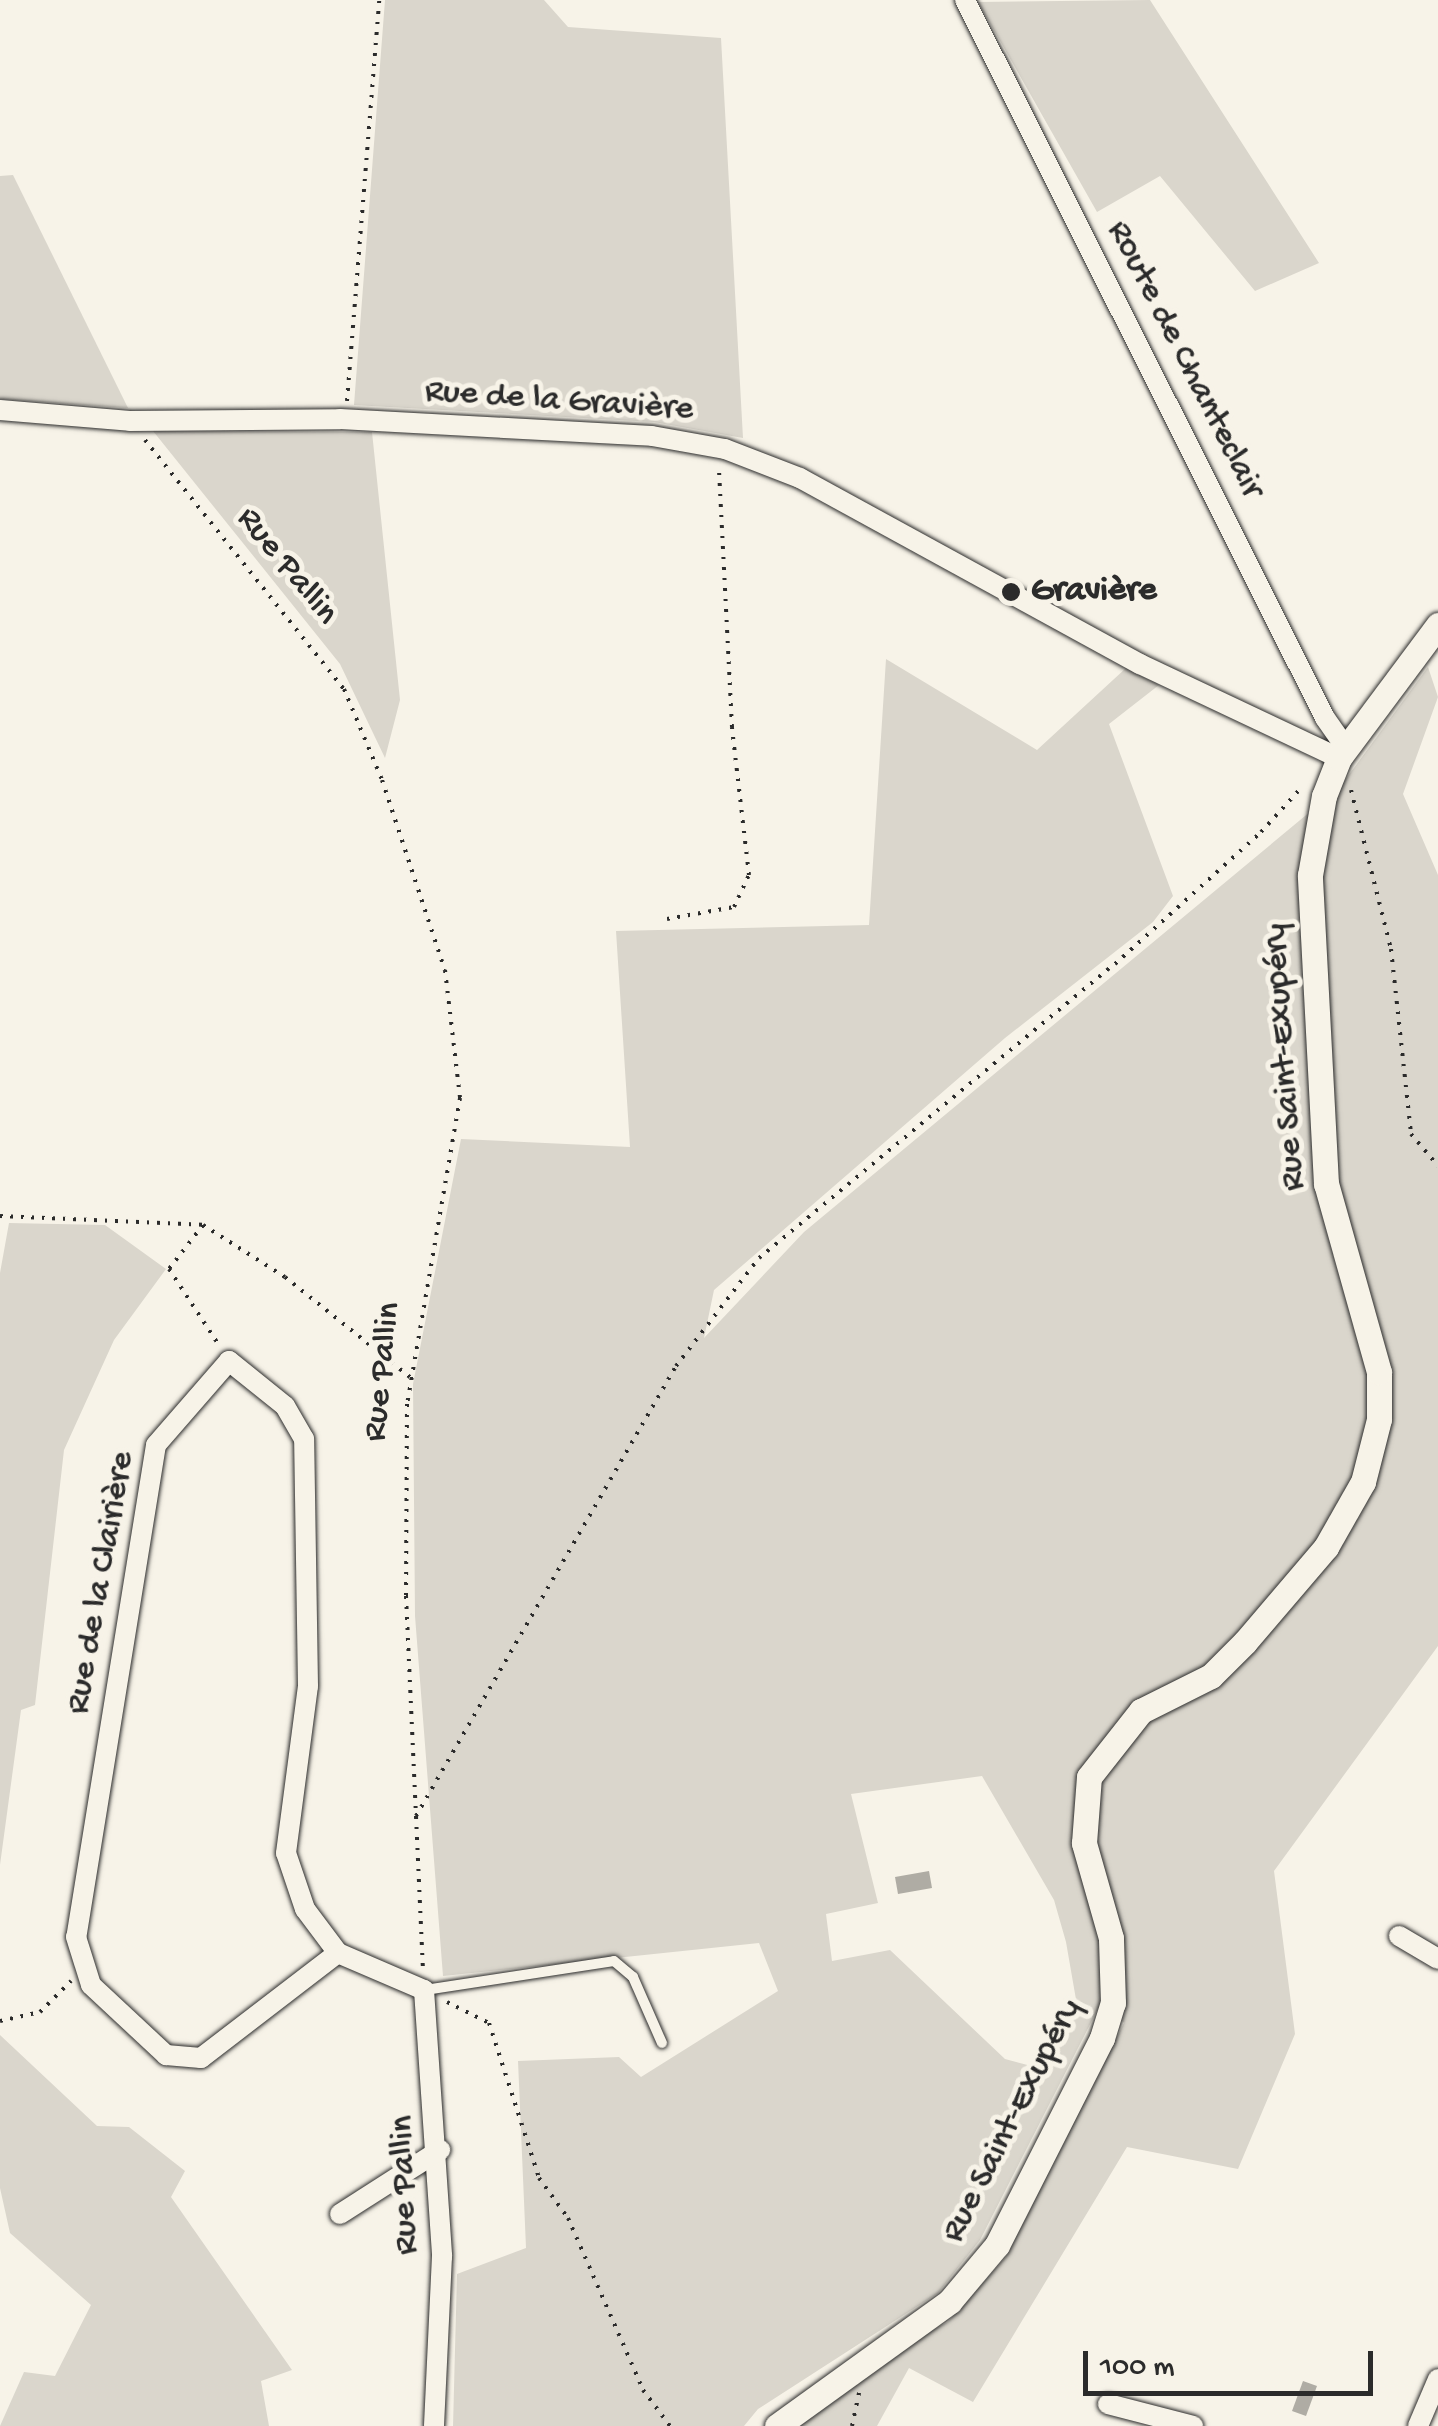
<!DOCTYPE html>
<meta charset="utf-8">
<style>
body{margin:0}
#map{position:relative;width:1438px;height:2426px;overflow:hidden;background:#f7f3e8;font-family:"Gochi Hand",sans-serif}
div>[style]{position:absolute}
.green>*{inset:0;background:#dad6cc}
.water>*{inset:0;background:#afaca4}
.path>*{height:4px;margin-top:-2px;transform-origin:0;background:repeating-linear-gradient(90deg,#2b2b2b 0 2.5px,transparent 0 10.5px)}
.roads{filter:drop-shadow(0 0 2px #2b2b2b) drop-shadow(0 0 2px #2b2b2b)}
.service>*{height:10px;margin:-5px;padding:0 5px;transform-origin:5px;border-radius:5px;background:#f7f3e8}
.minor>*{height:20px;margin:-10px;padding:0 10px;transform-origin:10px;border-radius:10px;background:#f7f3e8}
.tertiary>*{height:25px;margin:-12.5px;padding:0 12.5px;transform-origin:12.5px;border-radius:12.5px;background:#f7f3e8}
.dots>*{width:28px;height:28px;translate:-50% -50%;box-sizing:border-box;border:5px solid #f7f3e8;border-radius:50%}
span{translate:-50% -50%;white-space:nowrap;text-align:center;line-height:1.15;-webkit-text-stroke:10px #f7f3e8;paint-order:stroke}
.street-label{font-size:35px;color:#2b2b2b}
.poi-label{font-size:35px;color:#2b2b2b;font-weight:700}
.left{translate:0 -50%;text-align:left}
.scale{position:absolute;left:1083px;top:2351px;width:290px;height:45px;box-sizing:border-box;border:5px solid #2b2b2b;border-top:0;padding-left:12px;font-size:30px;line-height:35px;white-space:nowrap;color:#2b2b2b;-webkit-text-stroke:8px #f7f3e8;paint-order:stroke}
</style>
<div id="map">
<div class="green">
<i style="clip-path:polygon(385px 0,544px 0,568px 27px,721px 38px,743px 438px,654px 422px,354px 405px)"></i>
<i style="clip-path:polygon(1150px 0,1319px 263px,1255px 291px,1160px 176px,1097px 212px,978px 2px)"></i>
<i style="clip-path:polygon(13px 175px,128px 408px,0 399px,0 176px)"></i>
<i style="clip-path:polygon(153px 431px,372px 432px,400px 700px,385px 758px,340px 664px)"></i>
<i style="clip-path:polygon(evenodd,886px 659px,1037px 750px,1126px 668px,1159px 685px,1109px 724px,1173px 896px,1153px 922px,1005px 1038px,714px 1290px,704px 1338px,804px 1232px,1340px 787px,1428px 667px,1438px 697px,1403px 794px,1438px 875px,1438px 1646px,1274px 1871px,1295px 2034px,1238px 2169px,1127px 2147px,973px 2402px,909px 2368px,877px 2426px,781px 2426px,859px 2367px,948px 2322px,1006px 2257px,1124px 2023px,1103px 1999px,980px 2240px,938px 2293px,758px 2409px,744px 2426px,453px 2426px,457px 2274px,526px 2248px,518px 2061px,619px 2057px,641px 2077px,778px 1991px,759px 1943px,443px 1976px,415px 1616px,413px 1384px,461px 1139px,630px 1147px,616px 931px,869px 925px,886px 659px,982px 1776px,1054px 1900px,1066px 1942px,1078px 2011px,1035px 2067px,1005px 2059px,890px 1950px,832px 1961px,826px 1914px,878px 1903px,851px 1794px,982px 1776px)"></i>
<i style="clip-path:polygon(9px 1223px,105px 1225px,166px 1269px,114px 1340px,64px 1450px,35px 1705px,21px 1710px,0 1865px,0 1273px)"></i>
<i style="clip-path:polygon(0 2035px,97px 2126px,129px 2127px,185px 2171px,171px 2197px,292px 2370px,261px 2381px,269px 2426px,0 2426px,24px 2372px,55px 2376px,91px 2305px,10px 2233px,0 2188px)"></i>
</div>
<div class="water">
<i style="clip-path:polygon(929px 1871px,932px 1888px,898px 1894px,895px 1877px)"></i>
<i style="clip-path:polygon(1303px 2381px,1317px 2386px,1306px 2416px,1292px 2411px)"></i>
</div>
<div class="path">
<i style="left:347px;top:401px;width:402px;rotate:-85.4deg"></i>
<i style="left:145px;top:440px;width:319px;rotate:51.4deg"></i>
<i style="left:344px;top:689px;width:99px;rotate:67.3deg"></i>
<i style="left:382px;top:780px;width:200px;rotate:71.7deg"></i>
<i style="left:445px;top:970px;width:129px;rotate:83.3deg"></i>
<i style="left:460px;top:1098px;width:311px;rotate:99.8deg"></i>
<i style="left:407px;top:1404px;width:192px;rotate:90.3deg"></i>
<i style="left:406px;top:1596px;width:371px;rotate:87.4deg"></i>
<i style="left:1351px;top:790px;width:164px;rotate:75.9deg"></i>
<i style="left:1391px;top:949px;width:186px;rotate:83.8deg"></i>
<i style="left:1411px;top:1134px;width:42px;rotate:49.8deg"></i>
<i style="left:667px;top:919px;width:68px;rotate:-10.2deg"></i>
<i style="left:734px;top:907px;width:35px;rotate:-65deg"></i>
<i style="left:749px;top:875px;width:149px;rotate:-96.6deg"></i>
<i style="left:732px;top:727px;width:259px;rotate:-92.9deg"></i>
<i style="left:0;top:1216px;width:203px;rotate:2.5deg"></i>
<i style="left:203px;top:1225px;width:56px;rotate:127.7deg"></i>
<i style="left:169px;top:1269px;width:91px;rotate:56.7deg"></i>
<i style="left:203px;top:1225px;width:97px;rotate:32.4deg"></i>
<i style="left:285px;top:1277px;width:161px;rotate:38.7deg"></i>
<i style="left:416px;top:1816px;width:520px;rotate:-59.98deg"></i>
<i style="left:676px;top:1366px;width:136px;rotate:-52.5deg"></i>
<i style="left:759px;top:1258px;width:462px;rotate:-39.6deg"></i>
<i style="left:1115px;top:964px;width:197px;rotate:-42.1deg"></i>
<i style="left:1261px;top:832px;width:61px;rotate:-47.7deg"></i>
<i style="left:447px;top:2002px;width:47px;rotate:26.6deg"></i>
<i style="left:489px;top:2023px;width:163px;rotate:72.1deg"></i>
<i style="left:539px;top:2178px;width:49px;rotate:54.1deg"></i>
<i style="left:568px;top:2218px;width:188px;rotate:66.4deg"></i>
<i style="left:643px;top:2390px;width:45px;rotate:53.1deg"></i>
<i style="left:0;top:2021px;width:41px;rotate:-12.7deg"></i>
<i style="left:40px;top:2012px;width:44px;rotate:-45deg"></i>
<i style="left:852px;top:2426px;width:34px;rotate:-78deg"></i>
</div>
<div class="roads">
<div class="service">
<i style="left:425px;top:1990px;width:191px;rotate:-8.7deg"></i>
<i style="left:614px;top:1961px;width:25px;rotate:40deg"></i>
<i style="left:633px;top:1977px;width:72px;rotate:66.3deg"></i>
</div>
<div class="minor">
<i style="left:965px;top:0;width:803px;rotate:63.37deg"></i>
<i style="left:1325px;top:718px;width:35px;rotate:55deg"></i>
<i style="left:0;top:410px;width:130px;rotate:4.8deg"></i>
<i style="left:130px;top:421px;width:210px;rotate:-0.5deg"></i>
<i style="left:340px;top:419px;width:312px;rotate:3.1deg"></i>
<i style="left:652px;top:436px;width:74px;rotate:10.1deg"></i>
<i style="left:725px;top:449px;width:80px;rotate:21.1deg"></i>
<i style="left:800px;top:478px;width:388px;rotate:28.7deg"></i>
<i style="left:1140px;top:664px;width:220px;rotate:25.3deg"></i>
<i style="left:1399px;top:1936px;width:45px;rotate:30.5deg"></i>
<i style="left:338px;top:1953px;width:55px;rotate:-126.9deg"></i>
<i style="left:305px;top:1909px;width:59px;rotate:-108.7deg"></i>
<i style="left:286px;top:1853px;width:168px;rotate:-82.5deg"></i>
<i style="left:308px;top:1686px;width:247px;rotate:-90.9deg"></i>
<i style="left:304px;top:1439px;width:38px;rotate:-120deg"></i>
<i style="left:285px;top:1406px;width:72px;rotate:-141.2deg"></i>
<i style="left:229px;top:1361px;width:111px;rotate:131deg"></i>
<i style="left:156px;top:1445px;width:498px;rotate:99.2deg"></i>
<i style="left:76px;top:1937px;width:50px;rotate:72.6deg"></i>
<i style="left:91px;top:1985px;width:103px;rotate:43deg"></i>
<i style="left:166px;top:2055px;width:35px;rotate:5deg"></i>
<i style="left:201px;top:2058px;width:173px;rotate:-37.5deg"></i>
<i style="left:338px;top:1953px;width:94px;rotate:23.3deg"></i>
<i style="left:424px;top:1990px;width:267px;rotate:86.1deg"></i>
<i style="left:442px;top:2256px;width:170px;rotate:92.7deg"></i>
<i style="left:340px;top:2214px;width:119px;rotate:-32.6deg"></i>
<i style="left:1108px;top:2404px;width:88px;rotate:14.5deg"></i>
<i style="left:1418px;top:2426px;width:51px;rotate:-66.9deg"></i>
</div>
<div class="tertiary">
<i style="left:777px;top:2426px;width:213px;rotate:-35.8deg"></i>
<i style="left:950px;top:2301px;width:73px;rotate:-50deg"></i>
<i style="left:997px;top:2245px;width:232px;rotate:-63.1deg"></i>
<i style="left:1102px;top:2038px;width:37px;rotate:-73deg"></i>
<i style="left:1113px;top:2003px;width:65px;rotate:-91.8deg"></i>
<i style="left:1111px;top:1938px;width:99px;rotate:-105.9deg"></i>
<i style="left:1084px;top:1843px;width:66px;rotate:-85.7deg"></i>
<i style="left:1089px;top:1777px;width:84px;rotate:-51.8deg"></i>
<i style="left:1141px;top:1711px;width:78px;rotate:-26.6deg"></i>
<i style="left:1211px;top:1676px;width:48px;rotate:-45deg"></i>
<i style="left:1245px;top:1642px;width:125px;rotate:-49.5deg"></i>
<i style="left:1326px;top:1547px;width:75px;rotate:-60.4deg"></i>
<i style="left:1363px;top:1482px;width:65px;rotate:-75.7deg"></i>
<i style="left:1379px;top:1419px;width:47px;rotate:-90deg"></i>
<i style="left:1379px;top:1372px;width:195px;rotate:-105.7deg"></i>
<i style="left:1326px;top:1184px;width:309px;rotate:-93deg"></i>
<i style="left:1310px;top:875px;width:80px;rotate:-80deg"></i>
<i style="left:1324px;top:796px;width:41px;rotate:-68.5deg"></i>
<i style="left:1339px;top:758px;width:166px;rotate:-53.3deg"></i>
</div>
</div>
<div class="dots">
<i style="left:1011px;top:592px;background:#2b2b2b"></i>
</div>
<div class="street-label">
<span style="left:1184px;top:360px;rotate:63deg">Route de Chanteclair</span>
<span style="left:559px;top:402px;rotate:4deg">Rue de la Gravière</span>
<span style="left:286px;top:567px;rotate:51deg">Rue Pallin</span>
<span style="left:1286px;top:1057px;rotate:-94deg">Rue Saint-Exupéry</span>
<span style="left:384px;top:1372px;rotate:-84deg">Rue Pallin</span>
<span style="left:102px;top:1583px;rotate:-80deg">Rue de la Clairière</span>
<span style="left:1013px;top:2121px;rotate:-63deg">Rue Saint-Exupéry</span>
<span style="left:406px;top:2185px;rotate:-92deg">Rue Pallin</span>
</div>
<div class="poi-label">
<span class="left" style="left:1031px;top:592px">Gravière</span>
</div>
<div class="scale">100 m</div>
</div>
